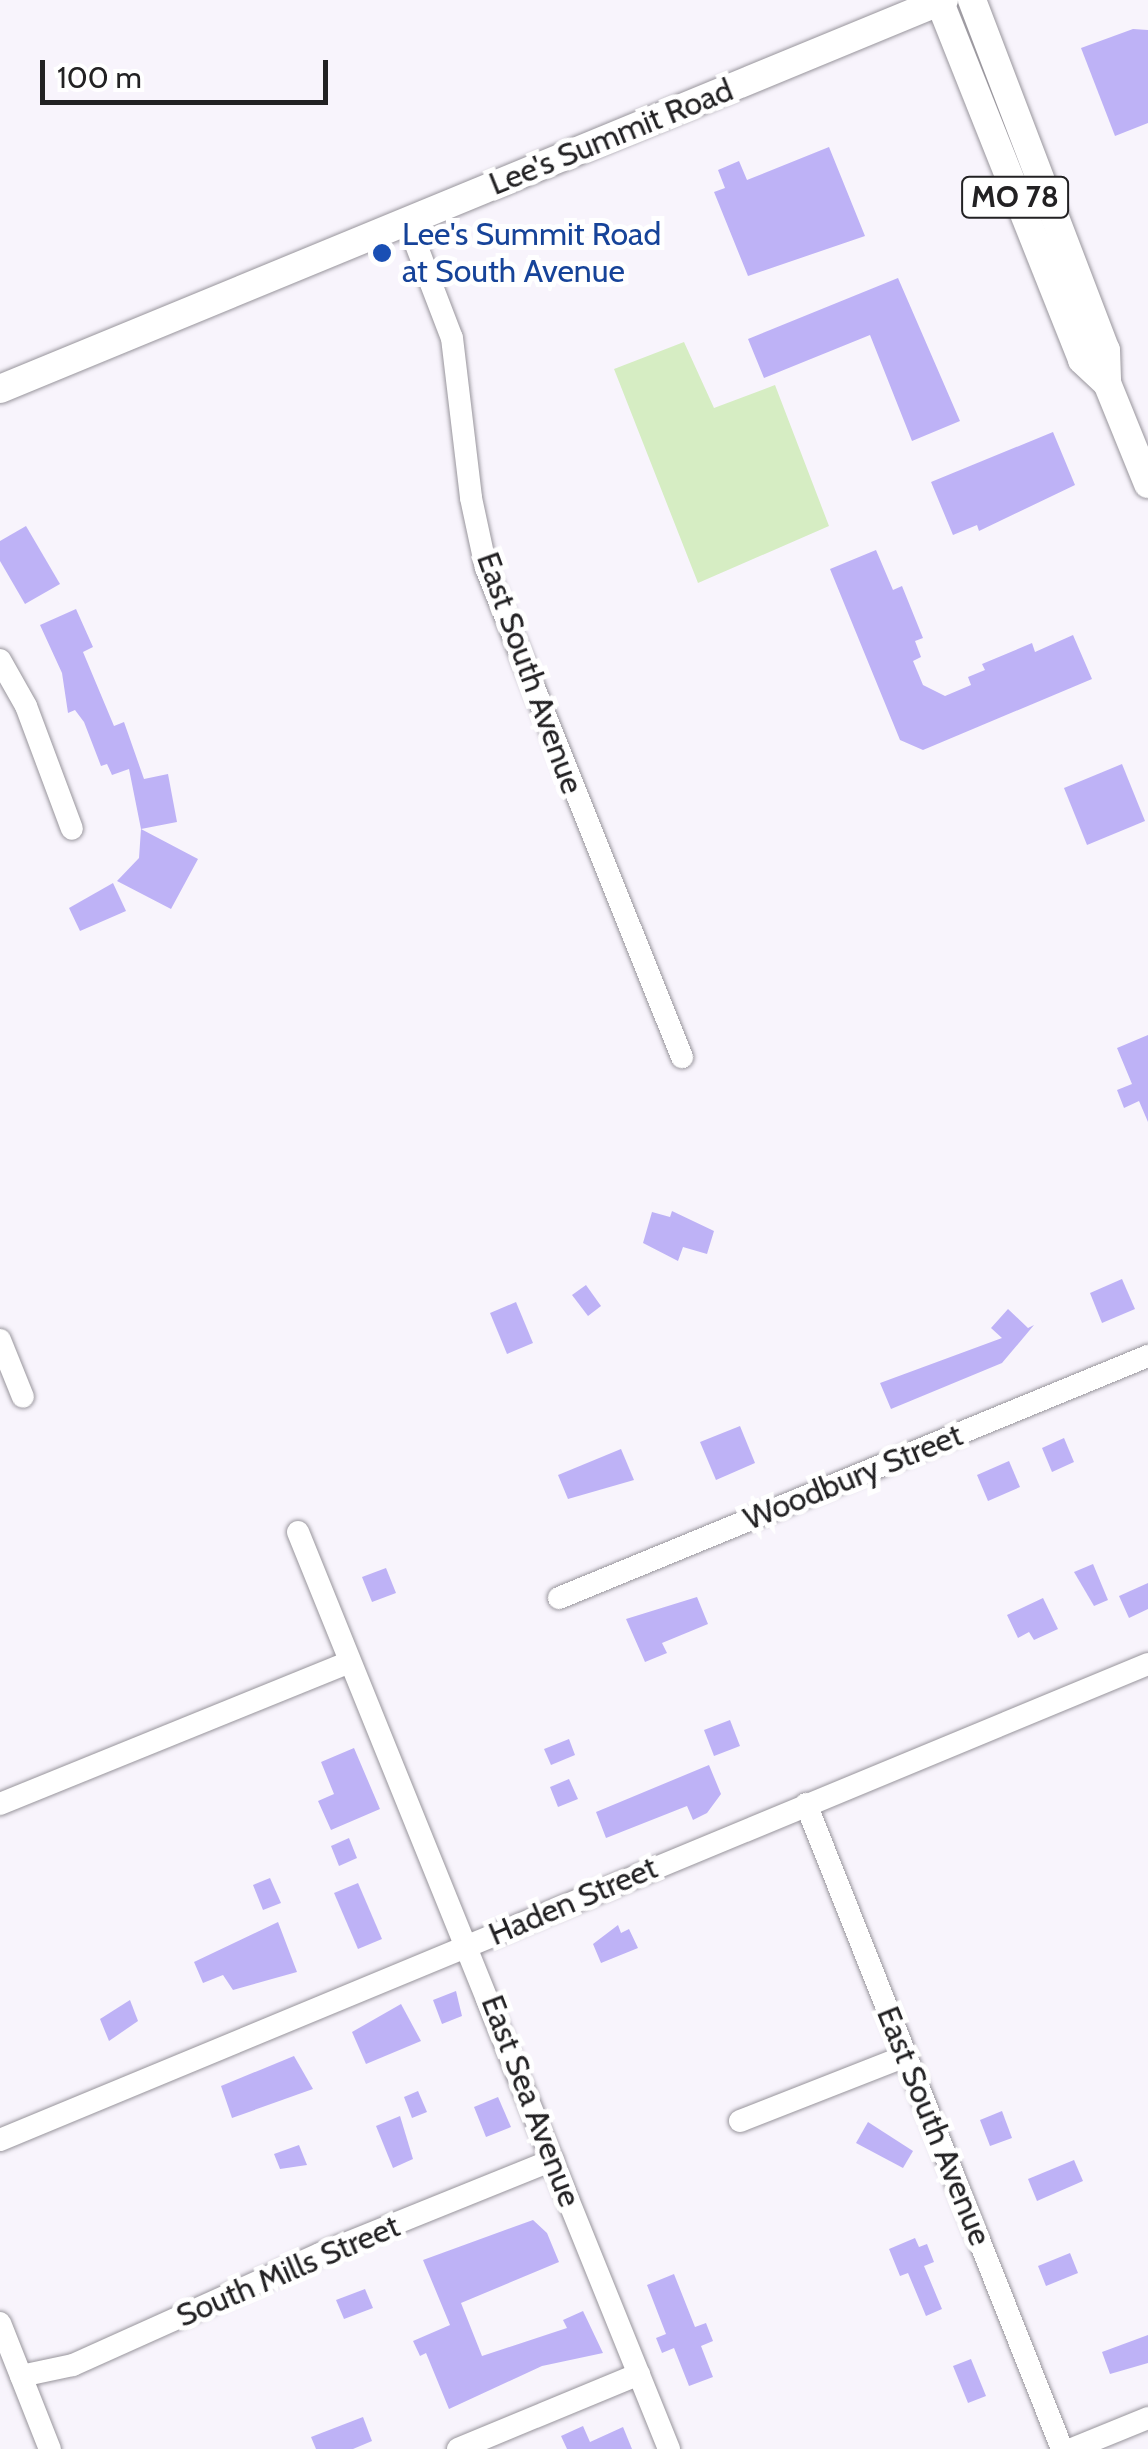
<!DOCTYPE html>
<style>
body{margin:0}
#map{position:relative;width:1148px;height:2449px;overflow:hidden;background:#f8f4fc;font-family:Cabin,sans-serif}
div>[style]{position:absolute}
.green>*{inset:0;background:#d6edc3}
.building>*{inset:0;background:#beb2f6}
.roads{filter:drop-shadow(0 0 2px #98959c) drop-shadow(0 0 2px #98959c)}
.minor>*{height:22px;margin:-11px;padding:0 11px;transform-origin:11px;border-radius:11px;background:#fff}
.major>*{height:28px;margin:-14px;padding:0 14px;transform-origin:14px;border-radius:14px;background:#fff}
.dots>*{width:28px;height:28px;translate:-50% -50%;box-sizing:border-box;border:5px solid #fff;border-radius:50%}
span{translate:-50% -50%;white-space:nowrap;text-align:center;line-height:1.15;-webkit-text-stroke:10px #fff;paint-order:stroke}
.shield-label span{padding:2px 8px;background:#fff;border:2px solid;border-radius:8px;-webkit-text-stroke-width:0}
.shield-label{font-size:30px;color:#222123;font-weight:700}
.street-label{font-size:32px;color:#222123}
.transit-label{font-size:32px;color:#164399}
.left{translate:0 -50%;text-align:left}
.scale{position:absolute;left:40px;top:60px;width:288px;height:45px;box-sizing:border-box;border:5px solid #222123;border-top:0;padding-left:12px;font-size:30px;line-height:35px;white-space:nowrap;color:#222123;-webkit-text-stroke:8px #fff;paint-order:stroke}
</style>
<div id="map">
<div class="green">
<i style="clip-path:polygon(684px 342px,714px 408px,775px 385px,829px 526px,698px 583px,614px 369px)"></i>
</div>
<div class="building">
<i style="clip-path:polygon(1133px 29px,1148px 30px,1148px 123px,1115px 136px,1081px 48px)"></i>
<i style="clip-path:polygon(829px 147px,865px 236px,748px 276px,714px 192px,725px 188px,718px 170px,739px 161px,747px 180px)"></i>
<i style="clip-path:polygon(898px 278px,960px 421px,912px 441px,870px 335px,764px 378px,748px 339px)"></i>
<i style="clip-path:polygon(1053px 432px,1075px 485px,979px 531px,977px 525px,953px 535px,931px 482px)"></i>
<i style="clip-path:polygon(26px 526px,60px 584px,25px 604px,0 561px,0 541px)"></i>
<i style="clip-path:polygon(876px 550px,893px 590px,902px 586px,923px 638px,915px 641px,921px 657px,913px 661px,923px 685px,945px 696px,971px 685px,968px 677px,985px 670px,982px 664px,1032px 643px,1035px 652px,1073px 635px,1092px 679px,923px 750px,900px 740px,830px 569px)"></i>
<i style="clip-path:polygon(76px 609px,93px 647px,83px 652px,114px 726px,124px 722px,144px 779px,168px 774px,177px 822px,141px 829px,198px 859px,171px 909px,117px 881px,139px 858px,141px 829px,129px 769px,112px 775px,107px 764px,101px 766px,84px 722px,75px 710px,68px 713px,62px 673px,40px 625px)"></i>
<i style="clip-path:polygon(1122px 764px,1145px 821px,1087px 845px,1064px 788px)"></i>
<i style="clip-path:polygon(113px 883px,126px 911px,80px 931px,69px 908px)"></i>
<i style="clip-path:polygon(1148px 1035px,1148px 1122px,1139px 1101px,1124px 1108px,1117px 1090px,1132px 1084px,1117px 1048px)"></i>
<i style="clip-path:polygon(672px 1211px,714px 1231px,707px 1254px,683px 1247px,678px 1261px,643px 1243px,652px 1212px,670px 1217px)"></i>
<i style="clip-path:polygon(1122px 1279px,1135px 1309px,1102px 1323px,1090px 1293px)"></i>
<i style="clip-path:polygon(586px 1285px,601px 1306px,588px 1316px,572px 1295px)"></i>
<i style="clip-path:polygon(516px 1302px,533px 1343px,507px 1354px,490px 1313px)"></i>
<i style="clip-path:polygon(1008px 1309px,1028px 1328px,1034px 1325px,1002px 1363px,891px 1409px,880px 1383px,1002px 1338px,991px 1328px)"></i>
<i style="clip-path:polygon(740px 1426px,755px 1463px,716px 1480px,700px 1442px)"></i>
<i style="clip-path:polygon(1064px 1438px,1074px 1462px,1052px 1472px,1042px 1448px)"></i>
<i style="clip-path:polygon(621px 1449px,634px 1480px,568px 1499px,558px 1475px)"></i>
<i style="clip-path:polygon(1009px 1461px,1020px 1487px,988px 1501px,977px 1475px)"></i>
<i style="clip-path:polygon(1093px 1564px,1108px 1600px,1094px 1606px,1074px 1572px)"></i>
<i style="clip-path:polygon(386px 1568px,396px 1593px,372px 1602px,362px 1577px)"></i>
<i style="clip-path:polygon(1148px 1583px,1148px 1609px,1129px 1618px,1119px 1596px)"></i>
<i style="clip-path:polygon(697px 1597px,708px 1624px,662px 1643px,667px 1653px,645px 1662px,626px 1619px)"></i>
<i style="clip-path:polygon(1043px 1598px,1058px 1629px,1034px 1640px,1029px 1632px,1018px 1638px,1007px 1615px)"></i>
<i style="clip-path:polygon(730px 1720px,740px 1746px,714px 1756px,704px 1730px)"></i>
<i style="clip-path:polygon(569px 1739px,575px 1755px,551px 1765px,544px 1749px)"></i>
<i style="clip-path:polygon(354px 1748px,380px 1809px,331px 1830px,318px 1801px,334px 1794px,321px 1762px)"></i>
<i style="clip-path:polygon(709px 1765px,721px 1794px,707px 1813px,693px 1820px,687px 1806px,606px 1838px,596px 1812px)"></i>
<i style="clip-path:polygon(569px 1779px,578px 1799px,558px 1807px,550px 1787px)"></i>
<i style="clip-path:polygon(349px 1838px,357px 1858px,339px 1866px,331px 1846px)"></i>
<i style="clip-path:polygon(270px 1878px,281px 1903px,263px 1910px,253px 1885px)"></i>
<i style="clip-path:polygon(358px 1883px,382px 1939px,358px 1949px,334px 1893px)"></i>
<i style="clip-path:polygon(278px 1922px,297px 1972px,233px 1990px,223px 1975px,203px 1983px,194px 1962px)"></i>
<i style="clip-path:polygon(618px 1925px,621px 1933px,629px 1929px,638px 1948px,601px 1963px,593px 1944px)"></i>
<i style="clip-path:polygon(456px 1991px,462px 2016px,442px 2024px,433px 2000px)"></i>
<i style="clip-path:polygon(130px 2000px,138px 2021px,109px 2041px,100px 2019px)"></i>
<i style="clip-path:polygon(401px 2004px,421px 2041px,366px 2064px,352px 2032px)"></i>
<i style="clip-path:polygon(294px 2056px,313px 2089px,232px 2118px,221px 2086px)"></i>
<i style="clip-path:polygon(418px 2091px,427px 2112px,412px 2118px,404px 2097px)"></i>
<i style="clip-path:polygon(498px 2097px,511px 2127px,486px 2137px,474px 2107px)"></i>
<i style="clip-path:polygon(1002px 2111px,1012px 2138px,990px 2146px,980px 2120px)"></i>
<i style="clip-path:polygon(400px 2116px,413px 2159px,393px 2168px,376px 2126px)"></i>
<i style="clip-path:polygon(868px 2122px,913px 2151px,903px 2168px,856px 2143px)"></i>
<i style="clip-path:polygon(299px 2145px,307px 2165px,280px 2169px,274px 2154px)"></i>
<i style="clip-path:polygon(1074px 2160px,1083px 2181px,1037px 2201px,1028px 2179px)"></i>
<i style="clip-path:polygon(533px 2220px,547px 2233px,559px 2262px,461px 2303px,482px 2356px,567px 2328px,563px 2320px,583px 2311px,603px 2353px,542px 2366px,449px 2409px,426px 2353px,420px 2356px,413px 2341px,450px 2325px,423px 2260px)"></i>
<i style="clip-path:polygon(915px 2238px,919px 2247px,927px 2244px,934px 2262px,924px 2266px,942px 2309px,926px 2316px,908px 2273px,900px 2276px,889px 2249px)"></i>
<i style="clip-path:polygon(1070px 2253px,1078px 2273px,1046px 2286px,1038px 2266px)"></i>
<i style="clip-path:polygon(674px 2274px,695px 2327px,706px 2323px,713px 2341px,701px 2346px,713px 2377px,689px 2386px,674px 2348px,662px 2353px,656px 2338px,666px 2334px,647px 2285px)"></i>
<i style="clip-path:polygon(365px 2289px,373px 2308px,344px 2319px,336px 2300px)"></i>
<i style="clip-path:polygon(1148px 2335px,1148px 2363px,1110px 2374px,1102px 2352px)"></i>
<i style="clip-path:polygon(971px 2359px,986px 2396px,968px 2403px,953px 2366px)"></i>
<i style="clip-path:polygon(363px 2417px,372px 2441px,353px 2449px,316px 2449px,311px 2437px)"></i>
<i style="clip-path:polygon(583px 2426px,590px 2442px,623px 2427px,632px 2449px,567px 2449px,561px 2436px)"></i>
</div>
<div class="roads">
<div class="minor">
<i style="left:407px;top:221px;width:125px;rotate:69deg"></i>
<i style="left:452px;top:338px;width:161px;rotate:83.2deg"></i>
<i style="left:471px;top:498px;width:72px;rotate:77.9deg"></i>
<i style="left:486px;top:568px;width:527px;rotate:68.16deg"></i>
<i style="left:0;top:660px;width:53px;rotate:60.5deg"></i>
<i style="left:26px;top:706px;width:131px;rotate:69.5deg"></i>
<i style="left:0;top:1340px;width:61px;rotate:68deg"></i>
<i style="left:298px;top:1532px;width:989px;rotate:67.97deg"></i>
<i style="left:559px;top:1598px;width:637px;rotate:-22.34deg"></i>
<i style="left:0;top:1804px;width:375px;rotate:-22.1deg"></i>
<i style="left:806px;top:1804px;width:694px;rotate:68.35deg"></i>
<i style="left:740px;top:2121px;width:178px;rotate:-21.4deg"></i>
<i style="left:0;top:2140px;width:1243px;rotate:-22.52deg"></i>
<i style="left:0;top:2323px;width:136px;rotate:68.4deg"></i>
<i style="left:21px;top:2376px;width:53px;rotate:-11.9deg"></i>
<i style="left:73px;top:2365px;width:271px;rotate:-24.2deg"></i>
<i style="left:320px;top:2254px;width:251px;rotate:-22deg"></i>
<i style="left:458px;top:2449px;width:196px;rotate:-22.5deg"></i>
<i style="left:1072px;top:2449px;width:82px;rotate:-22.2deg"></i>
</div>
<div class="major">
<i style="left:939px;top:0;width:387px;rotate:68.3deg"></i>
<i style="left:1082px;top:360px;width:34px;rotate:43deg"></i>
<i style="left:972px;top:0;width:375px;rotate:69.1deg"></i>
<i style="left:1106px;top:350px;width:33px;rotate:88deg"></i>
<i style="left:1107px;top:383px;width:109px;rotate:67.9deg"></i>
<i style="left:0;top:389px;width:1021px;rotate:-22.4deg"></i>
</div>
</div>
<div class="dots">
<i style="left:382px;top:253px;background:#1a4fb4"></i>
</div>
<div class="shield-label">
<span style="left:1015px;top:197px">MO 78</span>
</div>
<div class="street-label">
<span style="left:611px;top:137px;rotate:-22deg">Lee's Summit Road</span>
<span style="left:530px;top:673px;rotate:70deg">East South Avenue</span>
<span style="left:853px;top:1477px;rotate:-22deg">Woodbury Street</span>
<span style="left:573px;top:1901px;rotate:-23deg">Haden Street</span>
<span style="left:531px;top:2101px;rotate:69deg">East Sea Avenue</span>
<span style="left:934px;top:2126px;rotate:68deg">East South Avenue</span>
<span style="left:288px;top:2271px;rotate:-23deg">South Mills Street</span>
</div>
<div class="transit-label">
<span class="left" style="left:402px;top:253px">Lee's Summit Road<br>at South Avenue</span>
</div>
<div class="scale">100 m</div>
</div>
